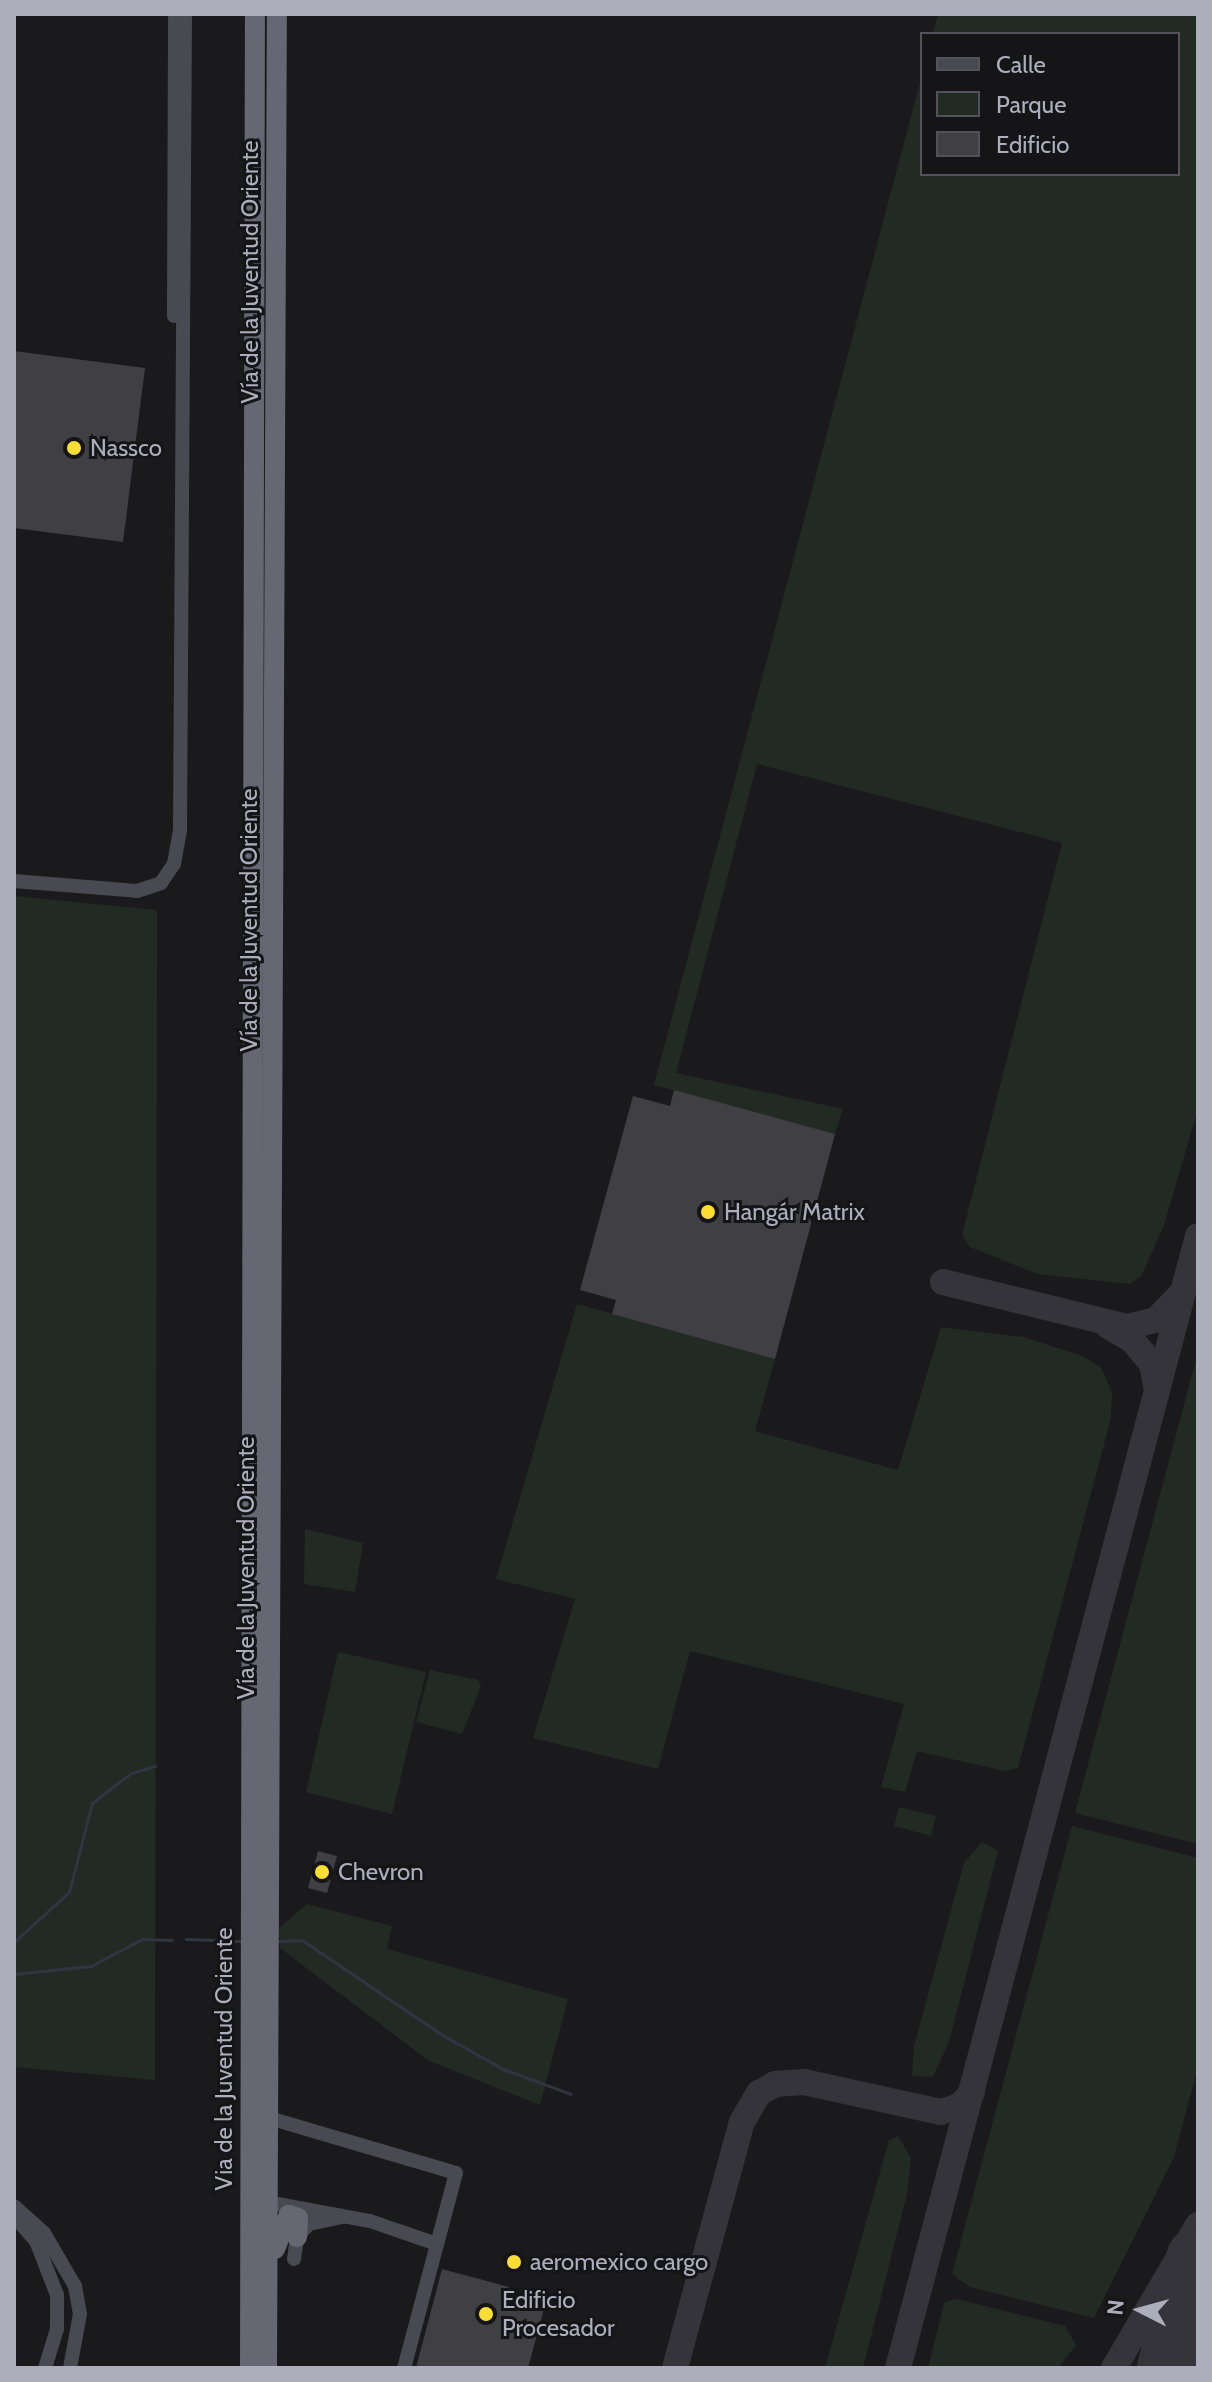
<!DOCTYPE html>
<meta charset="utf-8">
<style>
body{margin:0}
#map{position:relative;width:1212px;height:2382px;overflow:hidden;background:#1a1a1c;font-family:Cabin,sans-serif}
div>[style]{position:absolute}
.green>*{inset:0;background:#212b24}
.stream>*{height:3px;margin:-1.5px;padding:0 1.5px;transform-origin:1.5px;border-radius:1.5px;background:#2f3642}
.taxiway>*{height:26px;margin:-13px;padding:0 13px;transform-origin:13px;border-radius:13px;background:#34343a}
.runway>*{height:64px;margin:-32px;padding:0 32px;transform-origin:32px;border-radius:32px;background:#34343a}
.building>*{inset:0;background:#403f44}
.secondary>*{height:14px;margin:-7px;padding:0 7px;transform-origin:7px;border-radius:7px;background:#494952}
.highway>*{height:20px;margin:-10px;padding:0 10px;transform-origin:10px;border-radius:10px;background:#666773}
.dots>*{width:22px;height:22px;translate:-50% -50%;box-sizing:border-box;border:4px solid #151518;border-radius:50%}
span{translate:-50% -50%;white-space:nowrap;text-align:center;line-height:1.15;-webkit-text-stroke:6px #151518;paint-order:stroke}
.street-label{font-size:24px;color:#acaebc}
.poi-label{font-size:24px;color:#acaebc}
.left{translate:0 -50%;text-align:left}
.frame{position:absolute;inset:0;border:16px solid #acaebc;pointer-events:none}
.legend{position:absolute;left:920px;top:32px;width:260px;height:144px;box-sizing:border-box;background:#151518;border:2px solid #51525a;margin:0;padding:10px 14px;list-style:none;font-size:24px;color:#acaebc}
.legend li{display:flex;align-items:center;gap:16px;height:40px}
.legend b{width:40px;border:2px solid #51525a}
.north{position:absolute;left:1100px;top:2270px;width:80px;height:80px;-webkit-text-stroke:6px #151518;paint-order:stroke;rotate:276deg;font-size:22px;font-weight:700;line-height:32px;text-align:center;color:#acaebc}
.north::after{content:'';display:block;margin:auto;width:28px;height:36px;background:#acaebc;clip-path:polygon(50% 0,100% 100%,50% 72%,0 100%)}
</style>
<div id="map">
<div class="green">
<i style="clip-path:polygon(938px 14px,1198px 14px,1198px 1109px,1163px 1228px,1141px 1276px,1130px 1284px,1037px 1274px,970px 1247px,962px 1235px,1062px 843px,757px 764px,676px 1073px,843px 1109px,835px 1134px,654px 1085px,922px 75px,922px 174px,1178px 174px,1178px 34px,933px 34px)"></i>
<i style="clip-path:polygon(14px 896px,157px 910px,155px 2080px,14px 2067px)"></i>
<i style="clip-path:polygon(577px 1304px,775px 1359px,755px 1431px,898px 1470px,941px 1327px,1023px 1337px,1083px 1356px,1101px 1368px,1112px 1392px,1111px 1418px,1018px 1768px,1005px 1771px,917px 1751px,905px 1792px,881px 1787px,904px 1704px,690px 1651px,658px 1769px,533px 1738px,575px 1599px,496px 1579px)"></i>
<i style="clip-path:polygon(1198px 1352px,1198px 1844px,1075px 1813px)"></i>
<i style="clip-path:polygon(305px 1529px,363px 1543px,355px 1592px,304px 1584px)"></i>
<i style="clip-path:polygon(338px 1652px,426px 1672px,392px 1814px,306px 1792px)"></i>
<i style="clip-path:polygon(430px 1670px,478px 1680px,481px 1686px,462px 1734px,416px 1722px)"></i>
<i style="clip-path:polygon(899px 1807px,936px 1816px,931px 1836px,894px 1826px)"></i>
<i style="clip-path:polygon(1072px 1826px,1198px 1858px,1198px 2067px,1174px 2157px,1094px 2318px,970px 2287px,952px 2274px)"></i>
<i style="clip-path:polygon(982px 1842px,998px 1851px,949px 2042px,933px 2077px,912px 2076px,914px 2046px,964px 1863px)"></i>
<i style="clip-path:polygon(307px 1904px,392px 1926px,387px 1949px,568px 1999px,540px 2105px,429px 2061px,280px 1948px,279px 1928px)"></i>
<i style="clip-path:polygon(898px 2136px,911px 2158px,907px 2194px,863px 2368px,825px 2368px,889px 2140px)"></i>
<i style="clip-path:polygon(957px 2299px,1065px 2326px,1076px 2345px,1058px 2368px,928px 2368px,944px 2303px)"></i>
</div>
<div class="stream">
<i style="left:186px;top:1939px;width:28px;rotate:2deg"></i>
<i style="left:227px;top:1941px;width:16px"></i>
<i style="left:279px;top:1941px;width:23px;rotate:-2deg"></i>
<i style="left:302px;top:1940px;width:171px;rotate:34.1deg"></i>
<i style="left:444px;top:2036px;width:68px;rotate:29.2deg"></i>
<i style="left:503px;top:2069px;width:72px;rotate:20.2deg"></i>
<i style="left:14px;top:1942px;width:74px;rotate:-42.3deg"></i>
<i style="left:69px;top:1892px;width:92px;rotate:-75.5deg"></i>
<i style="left:92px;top:1803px;width:49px;rotate:-37.6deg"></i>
<i style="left:131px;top:1773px;width:25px;rotate:-16deg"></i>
<i style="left:14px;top:1974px;width:77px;rotate:-5.9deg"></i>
<i style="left:91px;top:1966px;width:58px;rotate:-27.9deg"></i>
<i style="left:142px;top:1939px;width:30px;rotate:2deg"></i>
</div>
<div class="taxiway">
<i style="left:943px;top:1282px;width:189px;rotate:13.7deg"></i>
<i style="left:1127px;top:1327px;width:30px;rotate:-14deg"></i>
<i style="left:1156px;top:1320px;width:36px;rotate:-46deg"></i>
<i style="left:1108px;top:1326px;width:28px;rotate:30deg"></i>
<i style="left:1132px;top:1340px;width:31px;rotate:50deg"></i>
<i style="left:1152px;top:1364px;width:25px;rotate:79deg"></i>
<i style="left:675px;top:2368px;width:255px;rotate:-74.8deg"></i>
<i style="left:742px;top:2122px;width:34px;rotate:-60deg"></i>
<i style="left:759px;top:2093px;width:18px;rotate:-29deg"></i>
<i style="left:775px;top:2084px;width:29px;rotate:-4deg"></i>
<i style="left:804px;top:2082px;width:140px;rotate:12.4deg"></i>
<i style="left:941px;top:2112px;width:20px;rotate:-18deg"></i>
<i style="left:960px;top:2106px;width:18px;rotate:-49deg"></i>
<i style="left:898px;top:2368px;width:1171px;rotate:-75.16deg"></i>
<i style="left:1114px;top:2368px;width:166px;rotate:-59.6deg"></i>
</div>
<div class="runway">
<i style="left:1169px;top:2368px;width:113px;rotate:-75.1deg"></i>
</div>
<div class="building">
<i style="clip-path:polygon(14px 351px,145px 368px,123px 542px,14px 528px)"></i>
<i style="clip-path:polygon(674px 1090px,835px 1134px,775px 1359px,612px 1314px,616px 1300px,580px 1290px,633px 1096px,670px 1106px)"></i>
<i style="clip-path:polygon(318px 1851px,337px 1856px,327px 1893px,308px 1888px)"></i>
<i style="clip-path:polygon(442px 2269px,509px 2287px,507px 2294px,545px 2305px,528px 2368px,416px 2368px)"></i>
</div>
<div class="secondary">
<i style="left:174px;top:316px;width:302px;rotate:-89.8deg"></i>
<i style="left:14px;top:881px;width:123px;rotate:4.6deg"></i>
<i style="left:137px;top:891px;width:25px;rotate:-18deg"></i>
<i style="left:161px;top:883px;width:23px;rotate:-56deg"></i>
<i style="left:174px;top:864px;width:35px;rotate:-80deg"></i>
<i style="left:180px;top:830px;width:816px;rotate:-89.65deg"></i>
<i style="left:269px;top:2118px;width:195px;rotate:16.4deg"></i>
<i style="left:456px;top:2173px;width:202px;rotate:104.9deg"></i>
<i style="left:261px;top:2201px;width:111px;rotate:10.4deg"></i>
<i style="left:370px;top:2221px;width:68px;rotate:19deg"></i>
<i style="left:14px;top:2206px;width:40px;rotate:42deg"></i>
<i style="left:44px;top:2233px;width:61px;rotate:59.7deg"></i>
<i style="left:75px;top:2286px;width:28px;rotate:80deg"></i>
<i style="left:80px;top:2314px;width:55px;rotate:100.5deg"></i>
<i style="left:14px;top:2216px;width:33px;rotate:49deg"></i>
<i style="left:36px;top:2241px;width:58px;rotate:68.7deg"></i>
<i style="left:57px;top:2295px;width:34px;rotate:90deg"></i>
<i style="left:57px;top:2329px;width:41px;rotate:107.1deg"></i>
<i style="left:294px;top:2259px;width:22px;rotate:-82deg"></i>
<i style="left:297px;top:2237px;width:18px;rotate:-47deg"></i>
<i style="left:309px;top:2224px;width:35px;rotate:-12deg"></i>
</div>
<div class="highway">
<i style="left:275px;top:2249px;width:37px;rotate:-68deg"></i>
<i style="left:289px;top:2215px;width:9px;rotate:18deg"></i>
<i style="left:298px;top:2218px;width:19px;rotate:93deg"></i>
<i style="left:250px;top:2368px;width:2354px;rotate:-89.88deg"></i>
<i style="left:267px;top:2368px;width:2354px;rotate:-89.76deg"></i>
</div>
<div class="dots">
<i style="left:74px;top:448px;background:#fbdd33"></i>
<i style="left:708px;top:1212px;background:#fbdd33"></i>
<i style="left:322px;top:1872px;background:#fbdd33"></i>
<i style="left:514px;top:2262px;background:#fbdd33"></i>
<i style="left:486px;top:2314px;background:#fbdd33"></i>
</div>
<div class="street-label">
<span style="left:250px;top:272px;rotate:-90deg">Vía de la Juventud Oriente</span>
<span style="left:249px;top:920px;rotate:-90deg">Vía de la Juventud Oriente</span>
<span style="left:246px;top:1568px;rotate:-90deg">Vía de la Juventud Oriente</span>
<span style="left:224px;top:2059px;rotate:-90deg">Via de la Juventud Oriente</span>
</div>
<div class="poi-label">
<span class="left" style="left:90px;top:448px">Nassco</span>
<span class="left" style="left:724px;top:1212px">Hangár Matrix</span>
<span class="left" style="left:338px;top:1872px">Chevron</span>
<span class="left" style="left:530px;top:2262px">aeromexico cargo</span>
<span class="left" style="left:502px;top:2314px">Edificio<br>Procesador</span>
</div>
<div class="frame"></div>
<ul class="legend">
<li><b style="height:10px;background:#494952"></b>Calle</li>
<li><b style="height:22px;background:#212b24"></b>Parque</li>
<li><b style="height:22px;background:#403f44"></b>Edificio</li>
</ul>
<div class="north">N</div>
</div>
